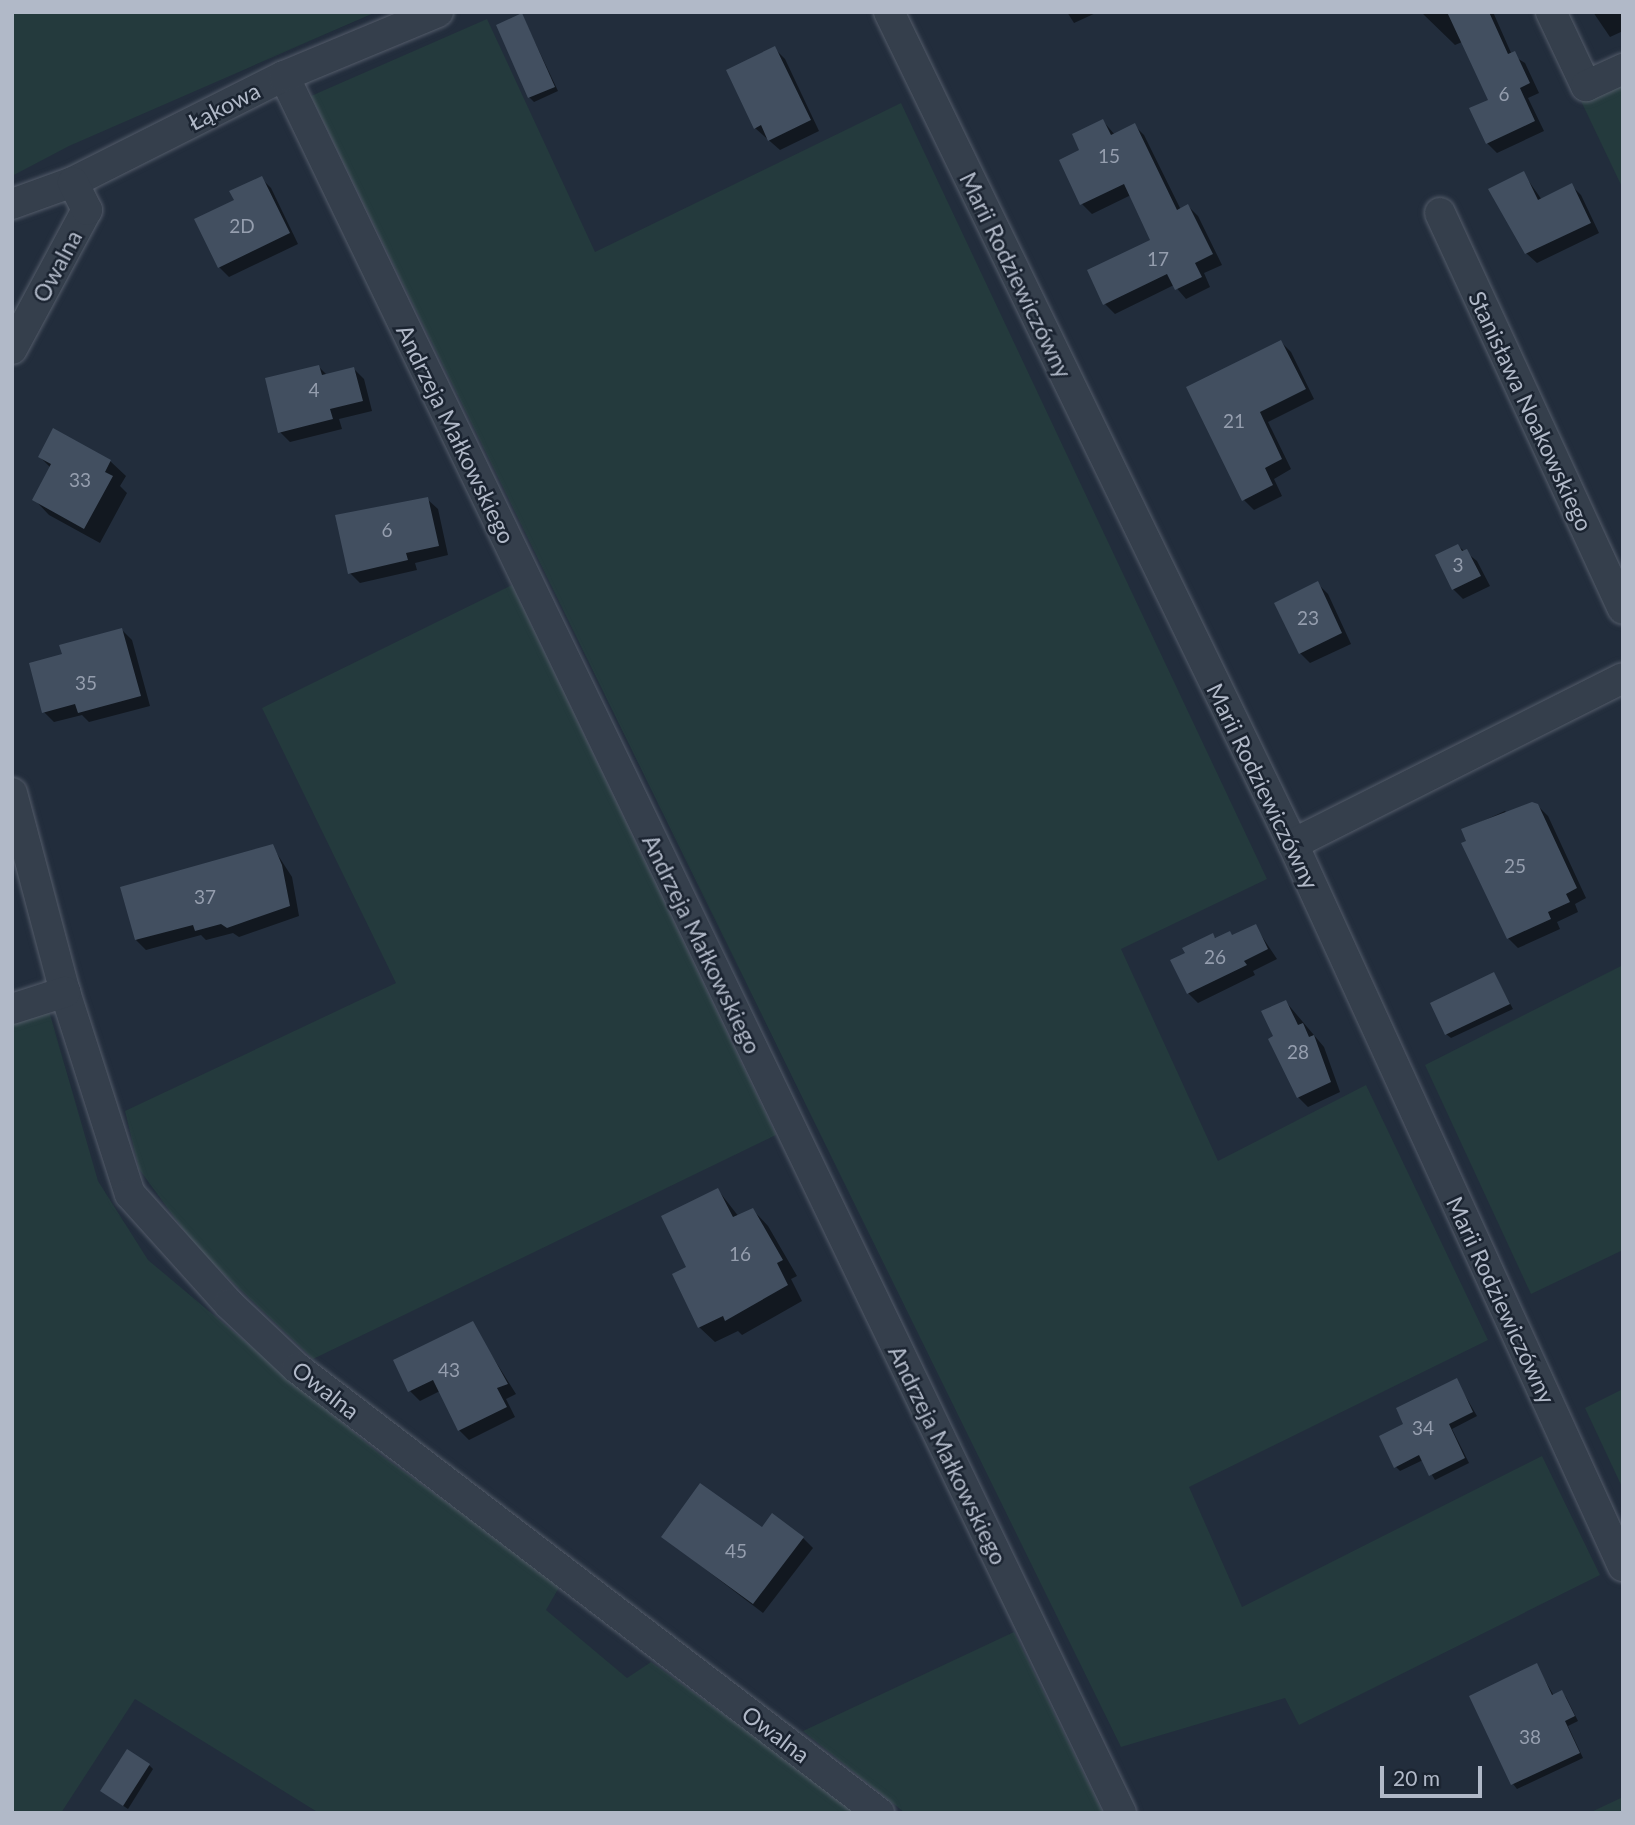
<!DOCTYPE html>
<meta charset="utf-8">
<style>
body{margin:0}
#map{position:relative;width:1635px;height:1825px;overflow:hidden;background:#222d3c;font-family:Lato,sans-serif}
div>[style]{position:absolute}
.green>*{inset:0;background:#243a3d}
.shadow>*{inset:0;background:#0007}
.building>*{inset:0;background:#424f60}
.roads{filter:drop-shadow(0 0 2px #545c6a) drop-shadow(0 0 2px #545c6a)}
.street>*{height:30px;margin:-15px;padding:0 15px;transform-origin:15px;border-radius:15px;background:#353f4c}
span{translate:-50% -50%;white-space:nowrap;text-align:center;line-height:1.15;-webkit-text-stroke:5px #1b2431;paint-order:stroke}
.number-label{font-size:19px;color:#959eae}
.number-label span{-webkit-text-stroke-width:0}
.street-label{font-size:23px;color:#b1b9c8}
.frame{position:absolute;inset:0;border:14px solid #b1b9c8;pointer-events:none}
.scale{position:absolute;left:1380px;top:1766px;width:102px;height:32px;box-sizing:border-box;border:4px solid #b1b9c8;border-top:0;padding-left:9px;font-size:21px;line-height:24px;white-space:nowrap;color:#b1b9c8;-webkit-text-stroke:5px #1b2431;paint-order:stroke}
</style>
<div id="map">
<div class="green">
<i style="clip-path:polygon(12px 12px,376px 12px,69px 146px,12px 176px)"></i>
<i style="clip-path:polygon(487px 19px,595px 252px,901px 103px,1267px 879px,1121px 949px,1218px 1161px,1366px 1085px,1488px 1340px,1189px 1487px,1242px 1607px,1542px 1456px,1600px 1575px,1299px 1725px,1285px 1698px,1121px 1747px,311px 96px)"></i>
<i style="clip-path:polygon(1623px 81px,1623px 189px,1581px 101px)"></i>
<i style="clip-path:polygon(512px 585px,776px 1135px,313px 1359px,196px 1247px,139px 1169px,125px 1111px,396px 983px,262px 708px)"></i>
<i style="clip-path:polygon(1623px 965px,1623px 1250px,1531px 1294px,1425px 1065px)"></i>
<i style="clip-path:polygon(49px 1011px,98px 1181px,148px 1260px,382px 1456px,561px 1584px,546px 1610px,627px 1678px,651px 1662px,861px 1813px,319px 1813px,135px 1699px,61px 1813px,12px 1813px,12px 1022px)"></i>
<i style="clip-path:polygon(1623px 1389px,1623px 1489px,1585px 1408px)"></i>
<i style="clip-path:polygon(1014px 1632px,1103px 1813px,905px 1813px,803px 1731px)"></i>
<i style="clip-path:polygon(1623px 1797px,1623px 1813px,1589px 1813px)"></i>
</div>
<div class="shadow">
<i style="clip-path:polygon(1067px 12px,1098px 12px,1074px 23px)"></i>
<i style="clip-path:polygon(1421px 12px,1493px 12px,1512px 55px,1525px 63px,1539px 93px,1528px 98px,1544px 131px,1497px 153px,1487px 143px,1490px 101px,1462px 42px,1455px 45px)"></i>
<i style="clip-path:polygon(1593px 12px,1623px 12px,1623px 31px,1610px 37px)"></i>
<i style="clip-path:polygon(522px 15px,558px 91px,534px 102px,529px 97px)"></i>
<i style="clip-path:polygon(775px 49px,785px 59px,819px 131px,780px 150px,755px 128px)"></i>
<i style="clip-path:polygon(1103px 121px,1115px 135px,1134px 125px,1144px 135px,1181px 210px,1188px 206px,1198px 216px,1222px 265px,1204px 273px,1210px 287px,1186px 299px,1174px 285px,1115px 314px,1105px 304px,1089px 271px,1153px 241px,1131px 195px,1092px 214px,1082px 204px,1082px 151px)"></i>
<i style="clip-path:polygon(1523px 173px,1542px 200px,1571px 185px,1581px 195px,1599px 233px,1537px 263px,1526px 253px)"></i>
<i style="clip-path:polygon(261px 178px,271px 188px,298px 244px,229px 277px,219px 267px)"></i>
<i style="clip-path:polygon(1281px 342px,1291px 352px,1314px 399px,1268px 422px,1291px 469px,1274px 479px,1282px 496px,1254px 510px,1244px 500px,1189px 387px)"></i>
<i style="clip-path:polygon(319px 367px,327px 375px,354px 369px,364px 379px,372px 411px,339px 419px,342px 429px,290px 442px,280px 432px)"></i>
<i style="clip-path:polygon(40px 457px,110px 461px,126px 476px,120px 486px,127px 493px,100px 543px,49px 515px,34px 499px,51px 468px)"></i>
<i style="clip-path:polygon(427px 499px,438px 509px,448px 555px,415px 563px,417px 570px,360px 583px,350px 573px)"></i>
<i style="clip-path:polygon(1458px 546px,1477px 561px,1490px 586px,1463px 599px,1453px 589px)"></i>
<i style="clip-path:polygon(1318px 584px,1328px 594px,1351px 644px,1310px 663px,1300px 653px)"></i>
<i style="clip-path:polygon(122px 630px,132px 640px,150px 706px,89px 722px,82px 715px,54px 722px,44px 712px,64px 655px)"></i>
<i style="clip-path:polygon(1537px 805px,1548px 816px,1586px 898px,1575px 904px,1578px 912px,1557px 922px,1560px 929px,1518px 948px,1508px 938px,1463px 830px,1505px 811px,1508px 815px)"></i>
<i style="clip-path:polygon(272px 846px,292px 877px,299px 916px,239px 937px,233px 933px,206px 940px,201px 935px,146px 950px,136px 940px)"></i>
<i style="clip-path:polygon(1255px 926px,1277px 959px,1253px 971px,1255px 975px,1198px 1003px,1188px 993px,1187px 954px,1212px 935px,1217px 939px,1233px 937px)"></i>
<i style="clip-path:polygon(1494px 974px,1513px 1009px,1451px 1038px,1446px 1034px)"></i>
<i style="clip-path:polygon(1286px 1002px,1324px 1047px,1340px 1092px,1308px 1107px,1298px 1097px,1271px 1039px,1276px 1037px)"></i>
<i style="clip-path:polygon(718px 1190px,739px 1217px,753px 1210px,768px 1226px,797px 1276px,791px 1279px,802px 1301px,742px 1335px,738px 1331px,715px 1342px,699px 1327px,689px 1268px)"></i>
<i style="clip-path:polygon(472px 1324px,516px 1394px,506px 1399px,515px 1417px,469px 1440px,459px 1430px,440px 1391px,420px 1401px,410px 1391px)"></i>
<i style="clip-path:polygon(1456px 1380px,1477px 1416px,1452px 1429px,1469px 1463px,1435px 1480px,1423px 1460px,1400px 1471px,1396px 1467px,1406px 1424px)"></i>
<i style="clip-path:polygon(762px 1529px,803px 1538px,813px 1548px,763px 1613px,663px 1537px)"></i>
<i style="clip-path:polygon(1536px 1665px,1554px 1696px,1562px 1692px,1566px 1697px,1578px 1721px,1568px 1726px,1583px 1758px,1517px 1789px,1513px 1784px)"></i>
<i style="clip-path:polygon(149px 1765px,153px 1769px,128px 1809px,107px 1795px)"></i>
</div>
<div class="building">
<i style="clip-path:polygon(1447px 12px,1489px 12px,1508px 54px,1515px 51px,1530px 83px,1520px 88px,1535px 121px,1486px 144px,1469px 108px,1488px 100px)"></i>
<i style="clip-path:polygon(522px 13px,555px 87px,528px 98px,496px 25px)"></i>
<i style="clip-path:polygon(775px 46px,811px 120px,768px 141px,761px 125px,754px 129px,726px 70px)"></i>
<i style="clip-path:polygon(1103px 119px,1111px 135px,1135px 123px,1177px 210px,1188px 204px,1213px 254px,1195px 263px,1202px 277px,1175px 290px,1167px 274px,1103px 305px,1087px 270px,1150px 240px,1124px 184px,1080px 205px,1059px 160px,1079px 150px,1072px 134px)"></i>
<i style="clip-path:polygon(1524px 171px,1538px 200px,1572px 183px,1591px 223px,1525px 254px,1488px 189px)"></i>
<i style="clip-path:polygon(262px 176px,290px 233px,218px 268px,194px 219px,234px 200px,229px 191px)"></i>
<i style="clip-path:polygon(1281px 340px,1306px 389px,1260px 412px,1282px 459px,1265px 468px,1273px 485px,1242px 501px,1186px 387px)"></i>
<i style="clip-path:polygon(319px 365px,322px 375px,354px 367px,363px 401px,330px 409px,333px 419px,278px 433px,265px 378px)"></i>
<i style="clip-path:polygon(53px 428px,111px 460px,105px 472px,113px 476px,84px 529px,32px 500px,51px 464px,38px 457px)"></i>
<i style="clip-path:polygon(428px 497px,439px 546px,406px 553px,408px 560px,348px 574px,335px 515px)"></i>
<i style="clip-path:polygon(1458px 544px,1462px 551px,1467px 549px,1481px 576px,1452px 590px,1435px 555px)"></i>
<i style="clip-path:polygon(1318px 581px,1342px 633px,1299px 654px,1274px 603px)"></i>
<i style="clip-path:polygon(122px 628px,141px 696px,78px 713px,75px 704px,42px 713px,29px 663px,62px 654px,59px 645px)"></i>
<i style="clip-path:polygon(1532px 802px,1538px 804px,1577px 888px,1566px 894px,1570px 902px,1548px 912px,1551px 919px,1507px 939px,1461px 843px,1466px 841px,1461px 829px)"></i>
<i style="clip-path:polygon(273px 844px,282px 865px,290px 906px,227px 928px,221px 924px,195px 931px,193px 925px,135px 940px,120px 887px)"></i>
<i style="clip-path:polygon(1256px 924px,1268px 949px,1244px 961px,1247px 965px,1187px 994px,1170px 960px,1185px 953px,1182px 948px,1213px 933px,1215px 938px,1230px 931px,1232px 935px)"></i>
<i style="clip-path:polygon(1494px 972px,1510px 1004px,1445px 1035px,1430px 1003px)"></i>
<i style="clip-path:polygon(1286px 1000px,1298px 1025px,1303px 1023px,1309px 1037px,1314px 1035px,1331px 1082px,1297px 1098px,1268px 1039px,1273px 1036px,1261px 1011px)"></i>
<i style="clip-path:polygon(718px 1188px,733px 1217px,753px 1208px,783px 1260px,777px 1263px,788px 1285px,725px 1321px,723px 1316px,698px 1328px,672px 1274px,686px 1267px,661px 1216px)"></i>
<i style="clip-path:polygon(473px 1321px,508px 1384px,497px 1388px,507px 1407px,458px 1431px,433px 1380px,408px 1392px,393px 1360px)"></i>
<i style="clip-path:polygon(1457px 1378px,1473px 1412px,1449px 1424px,1465px 1458px,1429px 1476px,1419px 1455px,1394px 1468px,1379px 1436px,1403px 1424px,1396px 1408px)"></i>
<i style="clip-path:polygon(700px 1483px,762px 1527px,772px 1513px,804px 1537px,753px 1604px,661px 1537px)"></i>
<i style="clip-path:polygon(1537px 1663px,1552px 1695px,1562px 1690px,1575px 1716px,1565px 1721px,1580px 1753px,1511px 1785px,1469px 1696px)"></i>
<i style="clip-path:polygon(127px 1749px,150px 1764px,123px 1806px,100px 1791px)"></i>
</div>
<div class="roads">
<div class="street">
<i style="left:889px;top:12px;width:925px;rotate:64.1deg"></i>
<i style="left:1293px;top:844px;width:794px;rotate:65.44deg"></i>
<i style="left:1551px;top:12px;width:82px;rotate:64.7deg"></i>
<i style="left:1586px;top:86px;width:41px;rotate:-24.7deg"></i>
<i style="left:284px;top:76px;width:1928px;rotate:64.27deg"></i>
<i style="left:12px;top:204px;width:65px;rotate:-19.8deg"></i>
<i style="left:73px;top:182px;width:236px;rotate:-26.7deg"></i>
<i style="left:284px;top:76px;width:167px;rotate:-22.6deg"></i>
<i style="left:1440px;top:213px;width:436px;rotate:65.2deg"></i>
<i style="left:12px;top:349px;width:158px;rotate:-61.7deg"></i>
<i style="left:87px;top:210px;width:31px;rotate:-117deg"></i>
<i style="left:12px;top:793px;width:206px;rotate:75.1deg"></i>
<i style="left:65px;top:992px;width:212px;rotate:72.2deg"></i>
<i style="left:130px;top:1194px;width:148px;rotate:48deg"></i>
<i style="left:229px;top:1304px;width:93px;rotate:43.3deg"></i>
<i style="left:297px;top:1368px;width:733px;rotate:37.4deg"></i>
<i style="left:1293px;top:844px;width:369px;rotate:-26.7deg"></i>
<i style="left:12px;top:1009px;width:56px;rotate:-17.8deg"></i>
</div>
</div>
<div class="number-label">
<span style="left:1504px;top:94px">6</span>
<span style="left:1109px;top:156px">15</span>
<span style="left:242px;top:226px">2D</span>
<span style="left:1158px;top:259px">17</span>
<span style="left:314px;top:390px">4</span>
<span style="left:1234px;top:421px">21</span>
<span style="left:80px;top:480px">33</span>
<span style="left:387px;top:530px">6</span>
<span style="left:1458px;top:565px">3</span>
<span style="left:1308px;top:618px">23</span>
<span style="left:86px;top:683px">35</span>
<span style="left:1515px;top:866px">25</span>
<span style="left:205px;top:897px">37</span>
<span style="left:1215px;top:957px">26</span>
<span style="left:1298px;top:1052px">28</span>
<span style="left:740px;top:1254px">16</span>
<span style="left:449px;top:1370px">43</span>
<span style="left:1423px;top:1428px">34</span>
<span style="left:736px;top:1551px">45</span>
<span style="left:1530px;top:1737px">38</span>
</div>
<div class="street-label">
<span style="left:224px;top:106px;rotate:-27deg">Łąkowa</span>
<span style="left:57px;top:266px;rotate:-62deg">Owalna</span>
<span style="left:1016px;top:275px;rotate:64deg">Marii Rodziewiczówny</span>
<span style="left:1531px;top:411px;rotate:65deg">Stanisława Noakowskiego</span>
<span style="left:456px;top:434px;rotate:64deg">Andrzeja Małkowskiego</span>
<span style="left:1263px;top:786px;rotate:64deg">Marii Rodziewiczówny</span>
<span style="left:702px;top:944px;rotate:64deg">Andrzeja Małkowskiego</span>
<span style="left:1501px;top:1300px;rotate:65deg">Marii Rodziewiczówny</span>
<span style="left:326px;top:1390px;rotate:38deg">Owalna</span>
<span style="left:948px;top:1455px;rotate:64deg">Andrzeja Małkowskiego</span>
<span style="left:776px;top:1734px;rotate:37deg">Owalna</span>
</div>
<div class="frame"></div>
<div class="scale">20 m</div>
</div>
